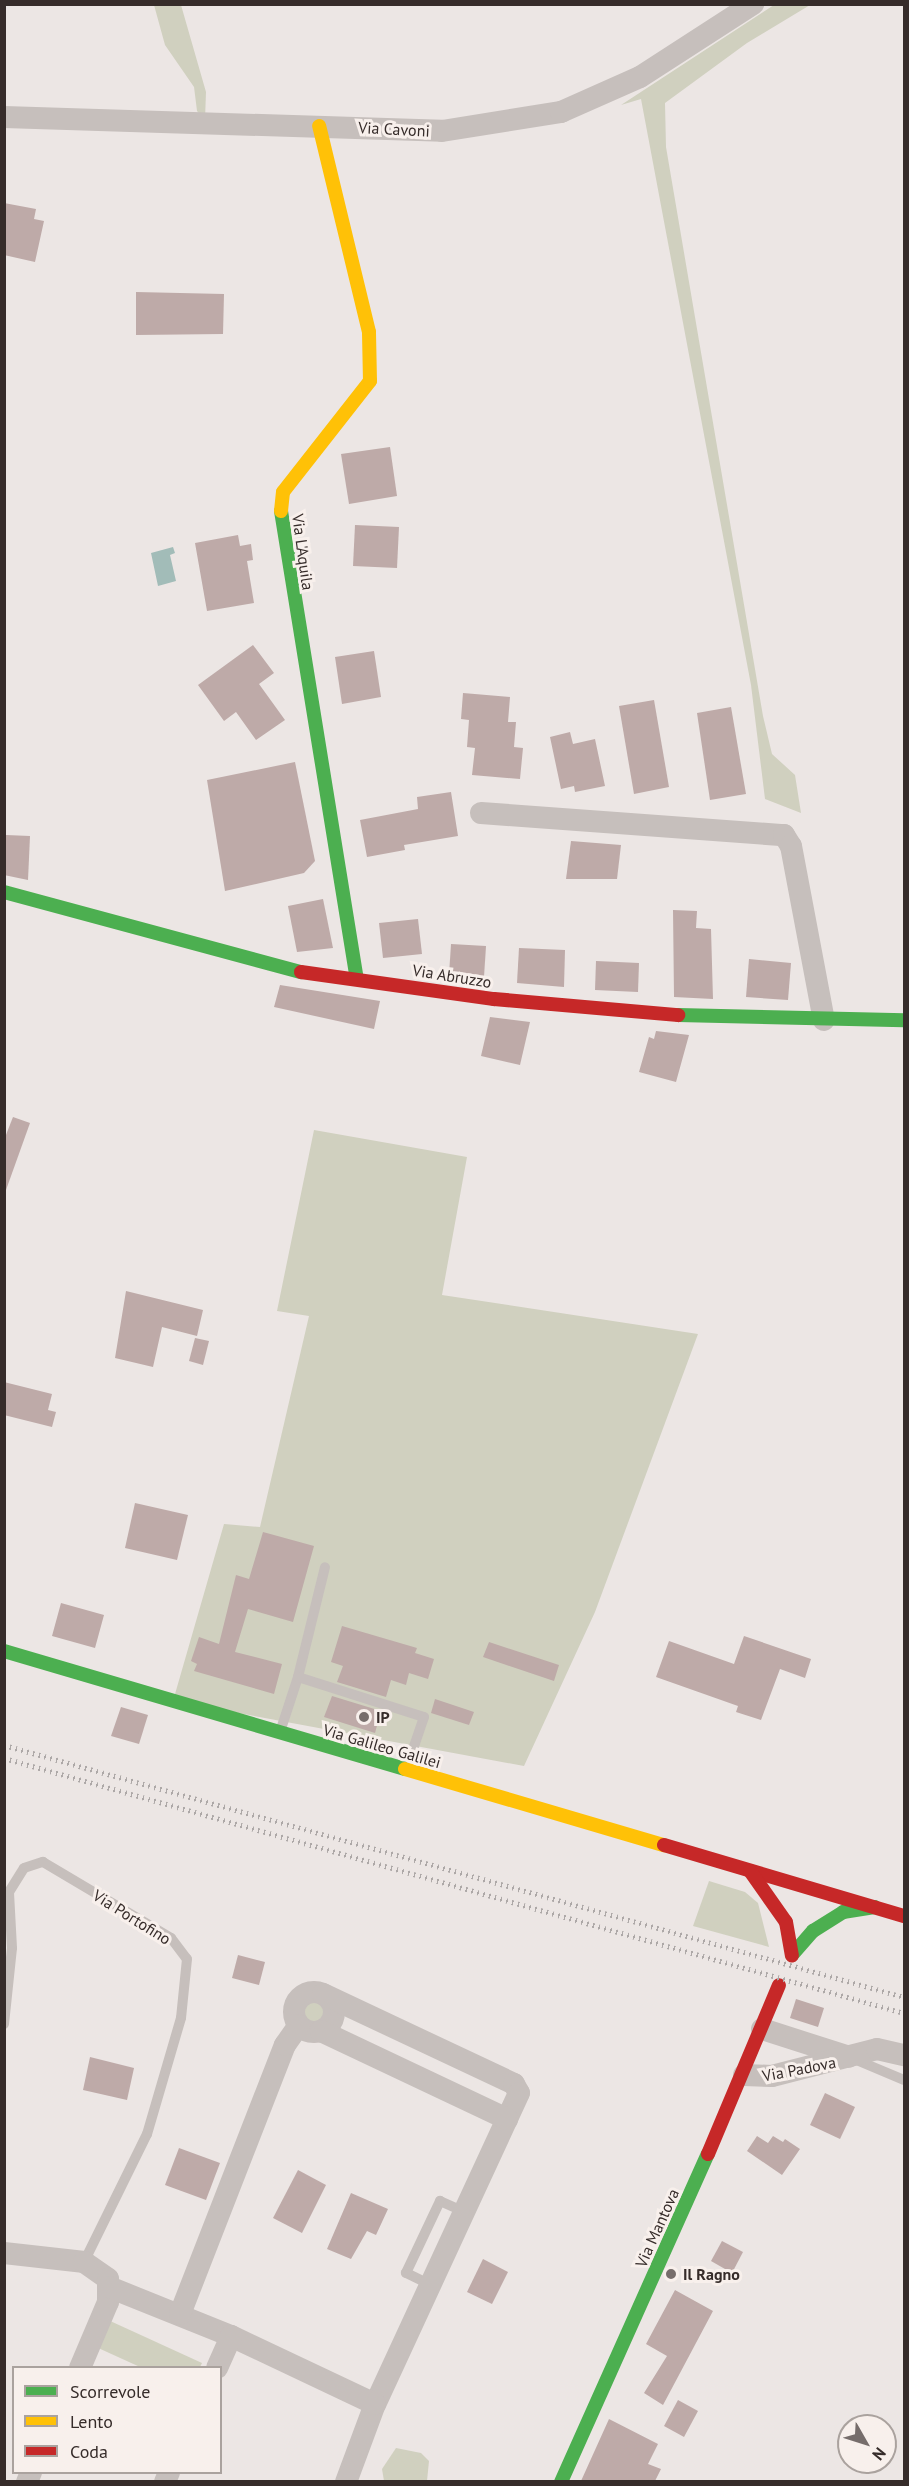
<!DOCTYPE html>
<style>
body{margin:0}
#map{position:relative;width:909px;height:2486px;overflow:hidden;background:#ece6e4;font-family:"PT Sans",sans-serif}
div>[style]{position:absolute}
.green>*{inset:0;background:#d0d0bf}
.round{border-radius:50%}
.water>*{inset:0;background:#a2bcb8}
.building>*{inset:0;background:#beaaa8}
.lane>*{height:10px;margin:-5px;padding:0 5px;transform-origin:5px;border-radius:5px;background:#c6bfbc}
.street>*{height:22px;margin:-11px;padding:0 11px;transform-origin:11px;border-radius:11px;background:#c6bfbc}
.street>.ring{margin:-11px;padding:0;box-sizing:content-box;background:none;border:22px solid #c6bfbc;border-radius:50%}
.fast>*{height:14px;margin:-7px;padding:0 7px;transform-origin:7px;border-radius:7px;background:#4caf50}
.slow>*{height:14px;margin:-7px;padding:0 7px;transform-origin:7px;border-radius:7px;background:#ffc107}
.jam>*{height:14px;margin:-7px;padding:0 7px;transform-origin:7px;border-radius:7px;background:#c62828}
.rail>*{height:4.5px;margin-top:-2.25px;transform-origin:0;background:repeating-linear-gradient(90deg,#ada8a7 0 1.5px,transparent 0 6px)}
.dots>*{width:16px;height:16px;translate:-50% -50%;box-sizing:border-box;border:3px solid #f8f0ec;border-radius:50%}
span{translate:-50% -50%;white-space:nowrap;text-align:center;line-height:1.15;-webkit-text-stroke:6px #f8f0ec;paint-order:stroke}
.street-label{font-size:16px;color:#362c2a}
.poi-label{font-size:16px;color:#362c2a;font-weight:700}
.left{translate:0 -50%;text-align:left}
.frame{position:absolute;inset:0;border:6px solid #362c2a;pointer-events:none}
.legend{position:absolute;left:12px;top:2366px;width:210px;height:108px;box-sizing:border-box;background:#f8f0ec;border:2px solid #aaa29e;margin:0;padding:8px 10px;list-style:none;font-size:18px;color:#362c2a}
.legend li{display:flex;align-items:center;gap:12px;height:30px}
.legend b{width:30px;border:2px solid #aaa29e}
.north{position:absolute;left:837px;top:2414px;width:60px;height:60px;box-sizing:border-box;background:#f8f0ec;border:2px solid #aaa29e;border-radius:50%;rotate:129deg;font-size:16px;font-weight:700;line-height:24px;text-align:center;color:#362c2a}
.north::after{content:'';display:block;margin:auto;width:21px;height:27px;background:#766d6b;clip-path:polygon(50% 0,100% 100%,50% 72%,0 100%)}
</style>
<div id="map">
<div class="green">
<i style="clip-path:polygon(154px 5px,181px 5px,206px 92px,205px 120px,197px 111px,194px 87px,165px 45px)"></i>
<i style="clip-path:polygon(774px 5px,810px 5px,747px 43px,665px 103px,666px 147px,763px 716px,772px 754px,795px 775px,801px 813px,765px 799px,751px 685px,641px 99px,621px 105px)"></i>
<i style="clip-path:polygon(314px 1130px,467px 1157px,442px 1295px,698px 1334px,595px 1612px,524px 1766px,173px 1701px,224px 1524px,260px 1527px,309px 1316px,277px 1311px)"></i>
<i style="clip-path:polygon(709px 1881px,745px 1892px,758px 1903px,769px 1947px,693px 1926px)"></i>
<i class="round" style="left:303px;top:2001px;width:24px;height:24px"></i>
<i style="clip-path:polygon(108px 2320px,202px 2363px,200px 2367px,140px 2367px,96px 2347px)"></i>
<i style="clip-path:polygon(396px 2448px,421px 2453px,429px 2461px,427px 2481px,384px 2481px,382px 2469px)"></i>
</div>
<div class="water">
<i style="clip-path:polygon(173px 547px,175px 553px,170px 555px,176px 581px,158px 586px,151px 553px)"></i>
</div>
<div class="building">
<i style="clip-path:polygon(4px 203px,36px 209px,34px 219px,44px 221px,35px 262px,4px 255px)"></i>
<i style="clip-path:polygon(136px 292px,224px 294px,223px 334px,136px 335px)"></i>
<i style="clip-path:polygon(390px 447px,397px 496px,349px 504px,341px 454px)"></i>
<i style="clip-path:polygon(355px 525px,399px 527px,397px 568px,353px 566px)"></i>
<i style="clip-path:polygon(238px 535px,240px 546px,251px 544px,253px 560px,247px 561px,254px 603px,207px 611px,195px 543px)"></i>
<i style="clip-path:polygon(253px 645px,274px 673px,259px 684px,285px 720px,256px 740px,236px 712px,224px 721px,198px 685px)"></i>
<i style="clip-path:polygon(374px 651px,381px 697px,342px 704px,335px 657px)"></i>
<i style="clip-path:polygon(463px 693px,510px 697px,508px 722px,516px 722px,514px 747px,523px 748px,520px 779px,472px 775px,475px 748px,467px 747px,469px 720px,461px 719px)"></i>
<i style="clip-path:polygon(654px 700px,669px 787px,634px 794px,619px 706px)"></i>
<i style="clip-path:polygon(731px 707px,746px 794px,710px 800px,697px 713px)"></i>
<i style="clip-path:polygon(570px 732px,573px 744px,595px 739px,605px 786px,575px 792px,574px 786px,561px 789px,550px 737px)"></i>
<i style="clip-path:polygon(295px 762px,315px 861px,304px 873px,225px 891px,207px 780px)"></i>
<i style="clip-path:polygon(451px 792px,458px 836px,404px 845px,405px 850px,367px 857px,360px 820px,418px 809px,417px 797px)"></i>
<i style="clip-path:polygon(6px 835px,30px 836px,28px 880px,4px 875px)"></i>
<i style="clip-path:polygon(571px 841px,621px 845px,617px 879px,566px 879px)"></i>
<i style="clip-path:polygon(323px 899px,333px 948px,297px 952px,288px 906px)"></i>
<i style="clip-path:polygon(673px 910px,697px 911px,696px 928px,711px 929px,713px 999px,674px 997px)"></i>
<i style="clip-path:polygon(418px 919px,422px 954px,383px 958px,379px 923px)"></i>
<i style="clip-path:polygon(451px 944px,486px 946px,484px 977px,449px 975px)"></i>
<i style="clip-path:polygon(519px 948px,565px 950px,564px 987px,517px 983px)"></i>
<i style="clip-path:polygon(749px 959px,791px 963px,788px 1000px,746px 997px)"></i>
<i style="clip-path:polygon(596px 961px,639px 963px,638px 992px,595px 990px)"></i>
<i style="clip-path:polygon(280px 985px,380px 1001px,374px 1029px,274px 1007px)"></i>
<i style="clip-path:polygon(490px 1017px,530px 1022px,520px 1065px,481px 1056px)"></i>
<i style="clip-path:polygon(656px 1031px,689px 1035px,676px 1082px,639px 1072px,649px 1037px,654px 1039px)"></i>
<i style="clip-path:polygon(13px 1117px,30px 1123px,6px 1190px,4px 1140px)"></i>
<i style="clip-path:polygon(126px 1291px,203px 1310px,197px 1336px,162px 1327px,153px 1367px,115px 1358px)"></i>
<i style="clip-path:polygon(195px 1338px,209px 1341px,203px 1365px,189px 1361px)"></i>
<i style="clip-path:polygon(4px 1382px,52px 1394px,48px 1410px,56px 1412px,52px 1427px,4px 1415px)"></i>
<i style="clip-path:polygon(135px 1503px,188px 1515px,177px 1560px,125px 1548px)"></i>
<i style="clip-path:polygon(263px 1532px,314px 1546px,293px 1622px,248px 1609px,235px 1652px,282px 1664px,274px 1694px,194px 1671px,197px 1664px,191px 1661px,199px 1637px,219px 1644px,236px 1575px,249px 1579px)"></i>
<i style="clip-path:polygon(61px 1603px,104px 1615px,95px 1648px,52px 1636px)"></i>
<i style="clip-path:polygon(342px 1626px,417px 1648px,415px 1653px,434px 1659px,428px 1679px,409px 1673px,406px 1685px,391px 1680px,386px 1697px,337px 1682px,343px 1666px,331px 1662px)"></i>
<i style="clip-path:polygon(744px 1636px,811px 1659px,805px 1678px,780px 1669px,761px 1720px,736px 1712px,738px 1706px,656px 1677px,669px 1641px,734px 1664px)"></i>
<i style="clip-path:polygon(489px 1642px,559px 1665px,554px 1681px,483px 1657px)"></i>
<i style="clip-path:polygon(332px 1696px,381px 1711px,375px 1733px,324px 1717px)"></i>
<i style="clip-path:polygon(435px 1699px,474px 1712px,469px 1725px,431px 1713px)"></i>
<i style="clip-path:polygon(121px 1707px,148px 1715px,139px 1744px,111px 1736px)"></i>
<i style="clip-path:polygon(238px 1955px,265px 1962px,259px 1985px,232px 1978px)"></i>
<i style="clip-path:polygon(796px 1999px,824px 2008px,818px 2027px,790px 2018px)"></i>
<i style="clip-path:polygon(90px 2057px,134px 2068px,127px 2100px,83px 2090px)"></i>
<i style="clip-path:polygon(825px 2093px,855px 2107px,840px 2139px,810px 2125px)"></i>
<i style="clip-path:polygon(757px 2136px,768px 2143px,773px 2136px,783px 2142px,785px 2139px,800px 2149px,782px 2175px,747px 2151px)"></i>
<i style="clip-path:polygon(179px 2148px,220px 2163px,206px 2200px,165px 2185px)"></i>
<i style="clip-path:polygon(298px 2170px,326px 2185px,302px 2233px,273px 2218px)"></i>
<i style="clip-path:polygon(351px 2193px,388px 2209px,376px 2235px,367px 2231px,351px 2259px,327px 2249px)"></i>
<i style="clip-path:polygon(722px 2241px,743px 2252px,732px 2273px,711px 2261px)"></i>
<i style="clip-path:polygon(483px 2259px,508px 2272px,492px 2304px,467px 2292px)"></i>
<i style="clip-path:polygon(675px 2290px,713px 2311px,663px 2405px,644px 2393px,667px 2356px,646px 2344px)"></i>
<i style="clip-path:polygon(678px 2400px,698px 2411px,684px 2437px,664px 2426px)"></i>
<i style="clip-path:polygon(609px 2419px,658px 2444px,648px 2464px,661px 2469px,655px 2481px,581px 2481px)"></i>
</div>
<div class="lane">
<i style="left:298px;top:1677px;width:113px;rotate:-76.2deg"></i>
<i style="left:281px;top:1729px;width:55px;rotate:-71.9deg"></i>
<i style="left:298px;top:1677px;width:132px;rotate:17.6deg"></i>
<i style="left:424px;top:1717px;width:53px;rotate:108.8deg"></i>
<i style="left:4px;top:2024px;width:76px;rotate:-84deg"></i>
<i style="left:12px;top:1948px;width:56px;rotate:-93.1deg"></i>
<i style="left:9px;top:1892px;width:28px;rotate:-58deg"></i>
<i style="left:24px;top:1868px;width:20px;rotate:-18deg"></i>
<i style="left:43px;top:1862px;width:149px;rotate:30.7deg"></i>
<i style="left:171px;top:1938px;width:26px;rotate:53deg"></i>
<i style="left:187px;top:1959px;width:59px;rotate:95.8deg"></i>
<i style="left:181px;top:2018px;width:121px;rotate:106.3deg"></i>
<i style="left:147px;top:2134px;width:143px;rotate:116.2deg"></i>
<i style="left:854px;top:2059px;width:54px;rotate:22.8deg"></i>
<i style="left:431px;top:2285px;width:28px;rotate:-154deg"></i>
<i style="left:406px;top:2273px;width:80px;rotate:-64.7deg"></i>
<i style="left:440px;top:2201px;width:27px;rotate:24deg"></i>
</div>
<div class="street">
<i style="left:4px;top:117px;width:438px;rotate:1.8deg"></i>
<i style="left:442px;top:131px;width:121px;rotate:-9.1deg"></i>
<i style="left:561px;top:112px;width:86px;rotate:-23.9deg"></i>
<i style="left:640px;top:77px;width:135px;rotate:-32.9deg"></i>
<i style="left:481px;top:813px;width:304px;rotate:4.2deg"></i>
<i style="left:784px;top:835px;width:13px;rotate:58deg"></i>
<i style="left:791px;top:846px;width:177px;rotate:79.3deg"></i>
<i class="ring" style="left:294px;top:1992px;width:18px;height:18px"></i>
<i style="left:323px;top:1994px;width:211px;rotate:25.2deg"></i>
<i style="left:514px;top:2084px;width:10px;rotate:61deg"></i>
<i style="left:519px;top:2093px;width:343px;rotate:114.8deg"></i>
<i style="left:375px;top:2404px;width:83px;rotate:110.4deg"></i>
<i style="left:762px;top:2029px;width:91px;rotate:17.8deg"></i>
<i style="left:321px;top:2031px;width:206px;rotate:25.3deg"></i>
<i style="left:744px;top:2075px;width:28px;rotate:2deg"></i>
<i style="left:772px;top:2076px;width:108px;rotate:-14.4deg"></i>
<i style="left:877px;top:2049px;width:28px;rotate:13deg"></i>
<i style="left:4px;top:2253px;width:81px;rotate:6.4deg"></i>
<i style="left:84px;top:2262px;width:29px;rotate:35deg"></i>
<i style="left:108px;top:2279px;width:23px;rotate:90deg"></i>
<i style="left:108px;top:2302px;width:72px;rotate:113deg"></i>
<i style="left:109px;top:2287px;width:131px;rotate:21.9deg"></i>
<i style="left:231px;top:2336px;width:159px;rotate:25.3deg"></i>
<i style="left:180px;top:2314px;width:289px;rotate:-68.7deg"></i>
<i style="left:285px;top:2045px;width:24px;rotate:-55deg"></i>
<i style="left:217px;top:2368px;width:35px;rotate:-66deg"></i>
<i style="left:27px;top:2482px;width:11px;rotate:-68deg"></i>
<i style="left:165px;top:2482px;width:11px;rotate:-68deg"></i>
</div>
<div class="fast">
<i style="left:281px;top:511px;width:473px;rotate:80.8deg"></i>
<i style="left:4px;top:892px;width:308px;rotate:15.1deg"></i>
<i style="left:678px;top:1015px;width:226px;rotate:1.3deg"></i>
<i style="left:4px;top:1651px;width:418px;rotate:16.4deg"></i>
<i style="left:792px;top:1955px;width:32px;rotate:-49deg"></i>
<i style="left:813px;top:1931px;width:36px;rotate:-32deg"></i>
<i style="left:843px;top:1912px;width:32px;rotate:-9deg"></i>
<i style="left:561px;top:2482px;width:359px;rotate:-65.9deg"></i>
</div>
<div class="slow">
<i style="left:281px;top:511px;width:19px;rotate:-84deg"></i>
<i style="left:283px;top:492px;width:141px;rotate:-51.9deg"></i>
<i style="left:370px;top:381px;width:49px;rotate:-91.2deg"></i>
<i style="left:369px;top:332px;width:212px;rotate:-103.6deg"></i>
<i style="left:405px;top:1769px;width:270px;rotate:16.4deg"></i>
</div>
<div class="jam">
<i style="left:301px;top:972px;width:195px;rotate:8deg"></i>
<i style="left:494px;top:999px;width:185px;rotate:5deg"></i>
<i style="left:664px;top:1845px;width:250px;rotate:16.5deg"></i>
<i style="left:750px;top:1871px;width:62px;rotate:54.8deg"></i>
<i style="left:786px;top:1922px;width:34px;rotate:80deg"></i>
<i style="left:708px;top:2154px;width:183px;rotate:-67.2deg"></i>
</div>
<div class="rail">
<i style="left:4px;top:1745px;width:935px;rotate:15.64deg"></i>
<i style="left:4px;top:1758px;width:935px;rotate:15.82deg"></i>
</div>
<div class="dots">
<i style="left:364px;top:1717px;background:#766d6b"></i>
<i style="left:671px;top:2274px;background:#766d6b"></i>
</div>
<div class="street-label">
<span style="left:394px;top:129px;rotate:3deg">Via Cavoni</span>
<span style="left:303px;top:552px;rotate:82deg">Via L'Aquila</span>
<span style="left:452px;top:976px;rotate:9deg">Via Abruzzo</span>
<span style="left:382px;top:1746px;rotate:16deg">Via Galileo Galilei</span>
<span style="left:132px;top:1917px;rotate:32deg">Via Portofino</span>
<span style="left:799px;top:2069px;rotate:-11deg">Via Padova</span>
<span style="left:657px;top:2228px;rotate:-66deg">Via Mantova</span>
</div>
<div class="poi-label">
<span class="left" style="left:376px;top:1717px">IP</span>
<span class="left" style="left:683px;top:2274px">Il Ragno</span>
</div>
<div class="frame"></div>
<ul class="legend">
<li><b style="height:8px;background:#4caf50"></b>Scorrevole</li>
<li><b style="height:8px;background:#ffc107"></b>Lento</li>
<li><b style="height:8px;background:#c62828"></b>Coda</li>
</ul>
<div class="north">N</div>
</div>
